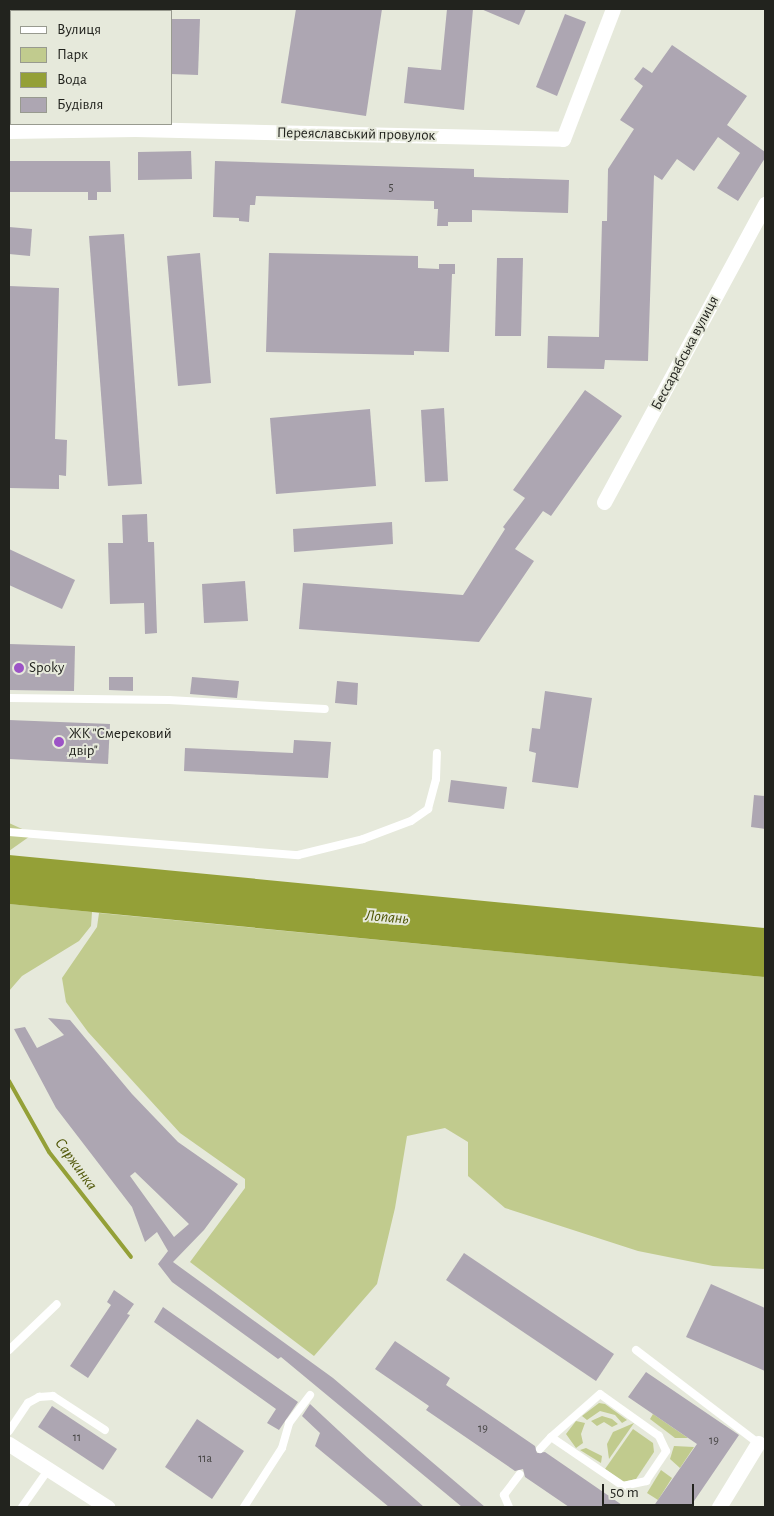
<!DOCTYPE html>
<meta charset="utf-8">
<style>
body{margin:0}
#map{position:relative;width:774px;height:1516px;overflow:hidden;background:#e6e9db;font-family:"Alegreya Sans",sans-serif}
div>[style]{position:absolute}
.green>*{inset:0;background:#c1cb8e}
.water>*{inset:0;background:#94a037}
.stream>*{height:4px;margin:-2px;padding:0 2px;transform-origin:2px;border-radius:2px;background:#94a037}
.building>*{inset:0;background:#ada6b2}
.service>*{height:8px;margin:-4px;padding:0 4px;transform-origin:4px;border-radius:4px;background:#fff}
.minor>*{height:15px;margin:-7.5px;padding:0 7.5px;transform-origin:7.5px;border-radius:7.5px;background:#fff}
.dots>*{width:14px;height:14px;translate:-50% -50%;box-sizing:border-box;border:2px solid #e6e9db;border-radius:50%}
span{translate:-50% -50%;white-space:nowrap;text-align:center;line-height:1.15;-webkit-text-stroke:4px #e6e9db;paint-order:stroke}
.number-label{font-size:12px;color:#454443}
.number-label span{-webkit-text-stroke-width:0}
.street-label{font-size:15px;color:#22231e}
.poi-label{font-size:15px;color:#22231e}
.left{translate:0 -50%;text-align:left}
.water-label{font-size:16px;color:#4d5403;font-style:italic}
.frame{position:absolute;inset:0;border:10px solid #22231e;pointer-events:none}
.legend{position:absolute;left:10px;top:10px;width:162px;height:115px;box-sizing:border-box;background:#e6e9db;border:1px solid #989a8f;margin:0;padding:6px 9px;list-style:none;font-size:15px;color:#22231e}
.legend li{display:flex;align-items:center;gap:10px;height:25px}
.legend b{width:25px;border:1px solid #989a8f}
.scale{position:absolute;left:602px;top:1484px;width:92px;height:22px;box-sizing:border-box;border:2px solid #22231e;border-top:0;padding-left:6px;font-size:15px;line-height:18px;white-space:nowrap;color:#22231e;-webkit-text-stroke:4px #e6e9db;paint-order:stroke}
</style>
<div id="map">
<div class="green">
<i style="clip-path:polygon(9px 823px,33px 834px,9px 851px)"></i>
<i style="clip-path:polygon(9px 904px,92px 912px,91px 926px,79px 941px,22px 976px,9px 991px)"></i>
<i style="clip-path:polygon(99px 913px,765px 977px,765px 1269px,713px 1266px,638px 1251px,505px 1208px,468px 1176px,468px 1142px,445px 1128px,407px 1136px,395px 1208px,377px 1284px,314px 1356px,190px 1262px,245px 1188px,245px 1179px,180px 1133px,88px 1032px,66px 1002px,62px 978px,97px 927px)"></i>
<i style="clip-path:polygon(599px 1403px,605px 1404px,627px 1420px,622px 1423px,615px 1415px,600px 1411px,587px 1420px,582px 1416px)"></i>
<i style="clip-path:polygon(653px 1414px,688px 1438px,675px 1438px,650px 1419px)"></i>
<i style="clip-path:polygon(602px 1416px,612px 1419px,618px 1424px,612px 1427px,604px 1422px,597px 1426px,591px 1421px)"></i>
<i style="clip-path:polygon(576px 1421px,585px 1423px,581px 1434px,583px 1443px,576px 1448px,566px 1434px)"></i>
<i style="clip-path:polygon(634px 1423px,609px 1459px,607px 1444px,613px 1432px)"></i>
<i style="clip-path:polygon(633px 1429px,653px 1443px,654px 1452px,636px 1479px,623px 1482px,605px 1469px)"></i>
<i style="clip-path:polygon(674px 1446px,694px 1447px,680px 1468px,670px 1459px)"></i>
<i style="clip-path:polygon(586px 1448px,602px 1456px,601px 1463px,580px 1450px)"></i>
<i style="clip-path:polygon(661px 1470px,672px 1478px,658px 1500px,647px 1493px)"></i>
</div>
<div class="water">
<i style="clip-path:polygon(9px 855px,765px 928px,765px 977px,9px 904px)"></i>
</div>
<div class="stream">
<i style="left:9px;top:1081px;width:81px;rotate:60.6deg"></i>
<i style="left:49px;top:1152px;width:133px;rotate:52deg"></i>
</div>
<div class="building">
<i style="clip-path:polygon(296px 9px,382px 9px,366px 116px,281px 103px)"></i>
<i style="clip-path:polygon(447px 9px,473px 9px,464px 110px,404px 103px,408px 67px,441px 70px)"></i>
<i style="clip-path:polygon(481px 9px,526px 9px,519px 25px)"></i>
<i style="clip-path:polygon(565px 14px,586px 22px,557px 96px,536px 87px)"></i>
<i style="clip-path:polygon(171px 19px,200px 19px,198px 75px,171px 74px)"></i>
<i style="clip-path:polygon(672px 45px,747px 96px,727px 125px,765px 152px,765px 158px,738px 201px,717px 188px,740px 153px,718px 137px,694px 171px,677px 159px,662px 180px,654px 175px,648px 361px,605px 360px,604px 369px,547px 368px,548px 336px,599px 337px,602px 221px,607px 221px,608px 169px,634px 129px,620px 120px,643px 86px,634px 79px,643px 67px,652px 73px)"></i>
<i style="clip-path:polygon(191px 151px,192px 179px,138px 180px,138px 152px)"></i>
<i style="clip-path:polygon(9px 161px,110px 161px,111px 192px,97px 192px,97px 200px,88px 200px,88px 192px,9px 192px)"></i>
<i style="clip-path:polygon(215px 161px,474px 169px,474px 177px,569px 180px,568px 213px,472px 210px,472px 222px,448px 222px,448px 226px,437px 226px,438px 209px,434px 209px,434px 201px,256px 196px,255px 205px,250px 205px,249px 222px,239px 221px,239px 218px,213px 217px)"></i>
<i style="clip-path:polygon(9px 227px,32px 229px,30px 256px,9px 254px)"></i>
<i style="clip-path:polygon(124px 234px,142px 484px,108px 486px,89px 236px)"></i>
<i style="clip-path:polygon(200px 253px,211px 383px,178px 386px,167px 256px)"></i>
<i style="clip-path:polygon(269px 253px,418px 256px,418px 268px,439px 269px,439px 264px,455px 264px,455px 274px,452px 274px,449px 352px,414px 351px,414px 355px,266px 352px)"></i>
<i style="clip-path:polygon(497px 258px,523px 258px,521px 336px,495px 336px)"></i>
<i style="clip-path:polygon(9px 286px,59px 288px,55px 439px,67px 440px,66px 476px,59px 475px,59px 489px,9px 488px)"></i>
<i style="clip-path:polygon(585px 390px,622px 416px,551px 516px,543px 511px,515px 549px,534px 561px,479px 642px,299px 629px,303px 583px,463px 595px,505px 529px,503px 527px,525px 498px,513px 490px)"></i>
<i style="clip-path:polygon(444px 408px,448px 481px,425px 482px,421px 410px)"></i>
<i style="clip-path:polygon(370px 409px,376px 486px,276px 494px,270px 418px)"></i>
<i style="clip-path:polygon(147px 514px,148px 542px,154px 542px,157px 633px,145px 634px,144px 603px,110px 604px,108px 543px,123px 543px,122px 515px)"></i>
<i style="clip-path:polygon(392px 522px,393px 544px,294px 552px,293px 529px)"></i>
<i style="clip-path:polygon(9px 549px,75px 580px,62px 609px,9px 585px)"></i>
<i style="clip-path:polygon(245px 581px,248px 621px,204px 623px,202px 584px)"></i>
<i style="clip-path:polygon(9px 644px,75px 646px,74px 691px,9px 690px)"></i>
<i style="clip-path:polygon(109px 677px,133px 677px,133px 691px,109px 690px)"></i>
<i style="clip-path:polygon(192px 677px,239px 681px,237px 698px,190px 694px)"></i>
<i style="clip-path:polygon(337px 681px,358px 683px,357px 705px,335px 703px)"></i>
<i style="clip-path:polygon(545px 691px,592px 698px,578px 788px,532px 782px,536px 753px,529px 751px,532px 728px,540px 729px)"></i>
<i style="clip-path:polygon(9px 720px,110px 724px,108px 764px,9px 759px)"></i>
<i style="clip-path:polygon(294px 740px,331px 742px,328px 778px,184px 771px,185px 748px,293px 753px)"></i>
<i style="clip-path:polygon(451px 780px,507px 787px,504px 809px,448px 802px)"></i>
<i style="clip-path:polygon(754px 795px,765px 796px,765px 829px,751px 827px)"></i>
<i style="clip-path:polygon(evenodd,48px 1018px,70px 1020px,132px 1094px,178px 1142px,238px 1184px,204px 1230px,173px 1262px,333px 1378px,485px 1507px,462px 1507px,281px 1357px,278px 1359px,172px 1282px,158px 1264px,168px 1251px,157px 1232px,145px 1242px,132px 1207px,56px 1108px,14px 1029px,25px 1027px,37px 1048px,64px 1035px,48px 1018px,135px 1172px,189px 1224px,174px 1237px,130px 1176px,135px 1172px)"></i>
<i style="clip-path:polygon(464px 1253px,614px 1354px,596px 1381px,446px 1280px)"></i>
<i style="clip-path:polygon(711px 1284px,765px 1308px,765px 1371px,686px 1337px)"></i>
<i style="clip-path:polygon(114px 1290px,134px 1304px,127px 1314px,130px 1315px,88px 1378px,70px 1366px,111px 1305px,107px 1302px)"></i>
<i style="clip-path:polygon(163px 1307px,298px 1402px,279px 1430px,267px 1423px,276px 1409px,154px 1322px)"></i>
<i style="clip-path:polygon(395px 1341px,450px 1378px,446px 1385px,535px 1446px,537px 1453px,545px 1452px,625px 1507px,569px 1507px,525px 1477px,523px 1469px,515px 1471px,426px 1410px,429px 1406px,375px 1369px)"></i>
<i style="clip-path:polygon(646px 1372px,739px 1435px,690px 1507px,653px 1507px,697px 1444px,628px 1397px)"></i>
<i style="clip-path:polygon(310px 1404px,367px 1457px,424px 1507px,389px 1507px,315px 1446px,320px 1433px,302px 1416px)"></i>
<i style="clip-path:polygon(52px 1406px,117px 1449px,103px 1470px,38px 1427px)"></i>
<i style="clip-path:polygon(197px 1419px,244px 1451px,212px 1499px,165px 1467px)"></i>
</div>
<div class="service">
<i style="left:138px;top:11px;width:2px;rotate:-90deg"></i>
<i style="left:9px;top:698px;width:160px;rotate:0.7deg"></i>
<i style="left:169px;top:700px;width:156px;rotate:3.3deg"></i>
<i style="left:9px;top:832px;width:290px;rotate:4.6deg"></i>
<i style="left:298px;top:855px;width:67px;rotate:-13.8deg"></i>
<i style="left:363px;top:839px;width:51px;rotate:-20.6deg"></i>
<i style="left:411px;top:821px;width:21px;rotate:-35deg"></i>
<i style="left:428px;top:809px;width:31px;rotate:-75deg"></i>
<i style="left:436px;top:779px;width:26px;rotate:-88deg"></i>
<i style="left:9px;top:1350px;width:66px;rotate:-43.8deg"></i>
<i style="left:636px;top:1350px;width:153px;rotate:37.3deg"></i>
<i style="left:9px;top:1431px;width:34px;rotate:-56deg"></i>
<i style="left:28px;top:1403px;width:13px;rotate:-29deg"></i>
<i style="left:39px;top:1397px;width:14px;rotate:-4deg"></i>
<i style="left:53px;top:1396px;width:62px;rotate:33.2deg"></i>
<i style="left:540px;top:1449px;width:16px;rotate:-47deg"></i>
<i style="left:551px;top:1437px;width:87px;rotate:34.2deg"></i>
<i style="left:623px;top:1486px;width:24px;rotate:-12deg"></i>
<i style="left:646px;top:1481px;width:36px;rotate:-56deg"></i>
<i style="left:666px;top:1451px;width:17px;rotate:-115deg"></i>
<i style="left:659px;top:1436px;width:72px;rotate:-144.6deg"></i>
<i style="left:600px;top:1394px;width:65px;rotate:138.7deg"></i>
<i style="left:22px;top:1507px;width:45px;rotate:-54.9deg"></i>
<i style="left:244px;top:1507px;width:70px;rotate:-57.2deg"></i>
<i style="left:282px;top:1448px;width:26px;rotate:-74deg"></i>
<i style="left:289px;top:1423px;width:35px;rotate:-53deg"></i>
<i style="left:509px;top:1507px;width:13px;rotate:-113deg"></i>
<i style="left:504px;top:1495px;width:26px;rotate:-53deg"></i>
</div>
<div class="minor">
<i style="left:9px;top:131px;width:126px;rotate:-0.9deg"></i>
<i style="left:135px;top:129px;width:428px;rotate:1.3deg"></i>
<i style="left:563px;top:139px;width:139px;rotate:-69deg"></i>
<i style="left:604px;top:502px;width:339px;rotate:-61.6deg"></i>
<i style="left:9px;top:1444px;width:117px;rotate:32.7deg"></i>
<i style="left:719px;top:1507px;width:75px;rotate:-58.6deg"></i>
</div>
<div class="dots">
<i style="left:19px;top:668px;background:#9c53c6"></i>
<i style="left:59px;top:742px;background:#9c53c6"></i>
</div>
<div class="number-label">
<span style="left:391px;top:188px">5</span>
<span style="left:483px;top:1429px">19</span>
<span style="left:77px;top:1438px">11</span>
<span style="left:714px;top:1441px">19</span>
<span style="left:205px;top:1459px">11а</span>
</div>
<div class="street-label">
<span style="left:356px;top:134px;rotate:1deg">Переяславський провулок</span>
<span style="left:685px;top:353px;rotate:-62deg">Бессарабська вулиця</span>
</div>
<div class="poi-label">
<span class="left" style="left:29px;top:668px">Spoky</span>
<span class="left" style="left:69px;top:742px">ЖК "Смерековий<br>двір"</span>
</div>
<div class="water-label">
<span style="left:387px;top:917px;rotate:5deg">Лопань</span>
<span style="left:76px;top:1164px;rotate:54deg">Саржинка</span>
</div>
<div class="frame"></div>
<ul class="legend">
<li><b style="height:6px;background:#fff"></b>Вулиця</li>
<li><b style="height:14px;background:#c1cb8e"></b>Парк</li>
<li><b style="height:14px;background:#94a037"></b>Вода</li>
<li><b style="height:14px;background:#ada6b2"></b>Будівля</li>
</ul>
<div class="scale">50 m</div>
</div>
